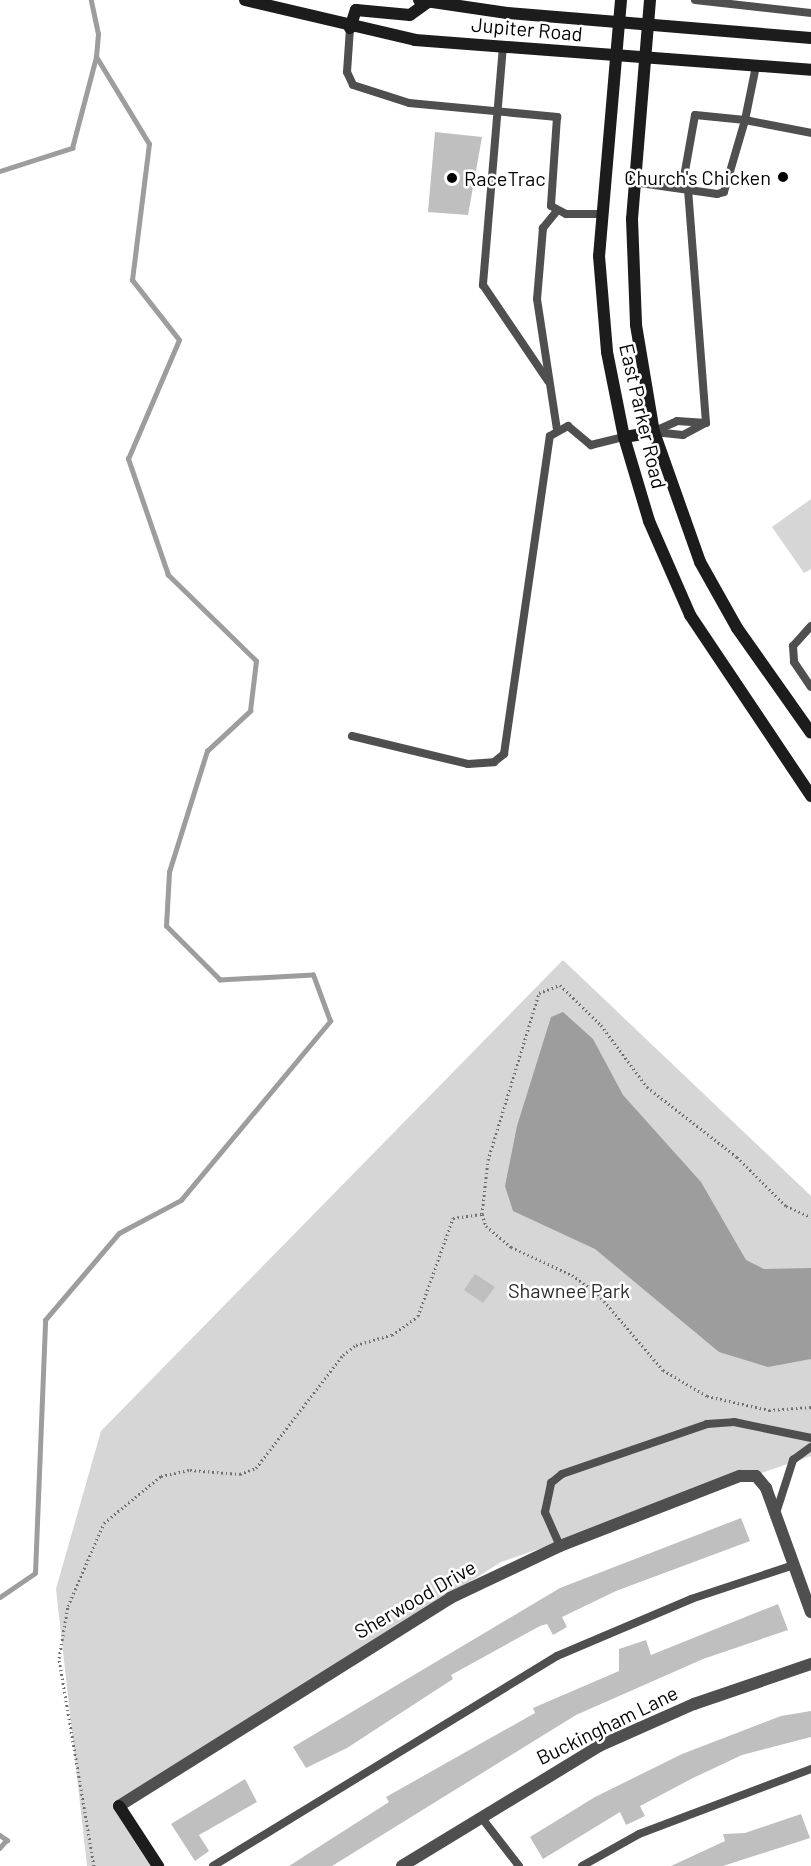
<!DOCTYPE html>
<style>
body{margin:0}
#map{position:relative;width:811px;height:1866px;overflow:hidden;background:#fff;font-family:Barlow,sans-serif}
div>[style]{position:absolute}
.green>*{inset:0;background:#d6d6d6}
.water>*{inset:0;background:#9d9d9d}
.stream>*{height:4.5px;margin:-2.25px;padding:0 2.25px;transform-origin:2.25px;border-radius:2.25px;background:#9d9d9d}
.building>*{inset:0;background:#bfbfbf}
.path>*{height:3px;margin-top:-1.5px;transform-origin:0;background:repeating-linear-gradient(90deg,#717171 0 1.5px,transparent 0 4.5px)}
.lane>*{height:8px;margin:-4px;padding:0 4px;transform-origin:4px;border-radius:4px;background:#4f4f4f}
.street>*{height:12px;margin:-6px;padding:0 6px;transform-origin:6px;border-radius:6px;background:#4f4f4f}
.secondary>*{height:12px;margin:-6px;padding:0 6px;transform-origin:6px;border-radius:6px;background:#1c1c1c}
.dots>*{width:16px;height:16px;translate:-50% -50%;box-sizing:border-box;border:3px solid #fff;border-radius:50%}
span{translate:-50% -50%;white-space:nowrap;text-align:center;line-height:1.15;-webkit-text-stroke:5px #fff;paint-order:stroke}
.street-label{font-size:20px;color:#000}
.poi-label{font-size:20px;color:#000}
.right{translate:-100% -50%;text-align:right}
.left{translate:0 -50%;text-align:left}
.park-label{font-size:20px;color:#2d2d2d}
</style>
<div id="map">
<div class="green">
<i style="clip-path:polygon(811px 499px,811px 569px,804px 573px,772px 527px)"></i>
<i style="clip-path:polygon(563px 960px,811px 1196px,811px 1456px,501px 1562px,119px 1806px,165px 1866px,87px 1866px,56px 1589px,101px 1431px)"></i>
</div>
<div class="water">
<i style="clip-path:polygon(563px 1012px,593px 1039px,623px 1095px,701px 1182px,746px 1260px,764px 1269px,811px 1268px,811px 1359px,768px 1367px,719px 1352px,595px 1249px,513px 1211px,505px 1186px,517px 1126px,551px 1017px)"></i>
</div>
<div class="stream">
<i style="left:0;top:171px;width:76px;rotate:-17.7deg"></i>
<i style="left:72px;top:148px;width:94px;rotate:-75.2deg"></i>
<i style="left:96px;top:57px;width:23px;rotate:-85deg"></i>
<i style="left:98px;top:34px;width:35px;rotate:-102deg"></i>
<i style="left:0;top:1597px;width:42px;rotate:-34.4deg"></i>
<i style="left:35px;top:1573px;width:253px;rotate:-87.7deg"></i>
<i style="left:45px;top:1320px;width:114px;rotate:-49.6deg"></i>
<i style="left:119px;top:1233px;width:70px;rotate:-28deg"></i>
<i style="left:181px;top:1200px;width:233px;rotate:-50.2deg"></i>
<i style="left:330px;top:1021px;width:49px;rotate:-110.3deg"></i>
<i style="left:313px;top:975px;width:93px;rotate:176.9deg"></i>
<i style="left:220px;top:980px;width:76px;rotate:-135deg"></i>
<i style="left:166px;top:926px;width:54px;rotate:-86.8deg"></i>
<i style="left:169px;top:872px;width:127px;rotate:-72.6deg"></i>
<i style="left:207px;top:751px;width:59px;rotate:-42.9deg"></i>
<i style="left:250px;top:711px;width:50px;rotate:-83.2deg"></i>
<i style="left:256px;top:661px;width:123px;rotate:-135.7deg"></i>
<i style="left:168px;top:575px;width:123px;rotate:-109deg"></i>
<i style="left:128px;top:459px;width:129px;rotate:-66.8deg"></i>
<i style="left:179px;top:340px;width:76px;rotate:-128.1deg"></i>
<i style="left:132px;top:280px;width:137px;rotate:-82.9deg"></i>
<i style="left:149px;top:144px;width:102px;rotate:-121.3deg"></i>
<i style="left:0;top:1835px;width:9px;rotate:36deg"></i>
<i style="left:7px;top:1840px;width:11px;rotate:131deg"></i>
</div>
<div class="building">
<i style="clip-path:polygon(435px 132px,482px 137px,468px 215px,428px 212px)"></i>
<i style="clip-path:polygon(475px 1274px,495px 1287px,483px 1303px,464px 1290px)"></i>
<i style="clip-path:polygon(741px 1518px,750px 1541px,616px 1591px,562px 1617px,567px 1627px,553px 1635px,547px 1624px,540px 1626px,451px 1675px,453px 1679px,347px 1748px,306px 1768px,293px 1747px,560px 1588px)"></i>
<i style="clip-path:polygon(778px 1604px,788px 1630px,703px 1659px,576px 1715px,332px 1866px,289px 1866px,389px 1802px,386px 1797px,535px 1713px,533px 1708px,619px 1671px,619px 1649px,646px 1640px,651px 1655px)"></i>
<i style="clip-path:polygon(811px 1711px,811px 1737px,742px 1755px,693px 1778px,640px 1806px,645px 1816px,626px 1825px,620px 1812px,543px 1859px,530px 1837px,595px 1797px,682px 1754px,781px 1716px)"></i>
<i style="clip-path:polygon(245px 1779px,257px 1802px,199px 1835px,209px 1851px,195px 1861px,171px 1824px)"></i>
<i style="clip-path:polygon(801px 1814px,810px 1838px,723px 1866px,671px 1866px,725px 1841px,723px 1834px,745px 1833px)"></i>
</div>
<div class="path">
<i style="left:482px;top:1214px;width:54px;rotate:-83.7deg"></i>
<i style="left:488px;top:1160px;width:175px;rotate:-73deg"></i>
<i style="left:539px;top:993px;width:22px;rotate:-21deg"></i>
<i style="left:560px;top:985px;width:57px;rotate:44.3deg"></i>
<i style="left:601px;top:1025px;width:77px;rotate:53.4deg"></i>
<i style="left:647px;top:1087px;width:114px;rotate:37.9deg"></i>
<i style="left:737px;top:1157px;width:69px;rotate:45deg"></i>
<i style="left:786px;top:1206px;width:27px;rotate:24deg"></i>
<i style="left:94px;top:1866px;width:211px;rotate:-99.6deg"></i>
<i style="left:59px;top:1658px;width:53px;rotate:-80.2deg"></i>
<i style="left:68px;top:1606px;width:90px;rotate:-66.6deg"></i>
<i style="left:104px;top:1523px;width:74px;rotate:-39.5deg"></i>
<i style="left:161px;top:1476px;width:30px;rotate:-12deg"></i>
<i style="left:190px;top:1470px;width:50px;rotate:4.6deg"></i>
<i style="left:240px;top:1474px;width:17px;rotate:-21deg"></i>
<i style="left:256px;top:1468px;width:143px;rotate:-52.4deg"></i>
<i style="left:343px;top:1355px;width:16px;rotate:-38deg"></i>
<i style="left:356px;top:1345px;width:37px;rotate:-16deg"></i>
<i style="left:392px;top:1335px;width:32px;rotate:-36deg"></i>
<i style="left:418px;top:1316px;width:104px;rotate:-70.3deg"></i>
<i style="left:453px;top:1218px;width:29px;rotate:-8deg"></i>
<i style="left:482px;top:1214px;width:13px;rotate:72deg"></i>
<i style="left:486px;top:1226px;width:33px;rotate:40deg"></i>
<i style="left:511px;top:1247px;width:67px;rotate:24.7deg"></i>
<i style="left:572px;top:1275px;width:32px;rotate:36deg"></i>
<i style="left:598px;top:1294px;width:100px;rotate:49.5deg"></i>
<i style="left:663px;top:1370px;width:51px;rotate:30.6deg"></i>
<i style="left:707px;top:1396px;width:64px;rotate:12.7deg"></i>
<i style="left:769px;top:1410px;width:42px;rotate:-4.1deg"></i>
</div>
<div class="lane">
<i style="left:695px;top:0;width:117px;rotate:6.4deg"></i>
<i style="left:350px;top:28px;width:44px;rotate:93.9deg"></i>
<i style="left:347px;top:72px;width:14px;rotate:65deg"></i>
<i style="left:353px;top:85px;width:59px;rotate:17.8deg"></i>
<i style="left:409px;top:103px;width:149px;rotate:5.4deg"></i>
<i style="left:557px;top:117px;width:89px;rotate:93.9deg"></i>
<i style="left:551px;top:206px;width:17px;rotate:28deg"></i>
<i style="left:566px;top:214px;width:35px"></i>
<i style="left:503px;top:46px;width:240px;rotate:94.8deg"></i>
<i style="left:483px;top:285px;width:116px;rotate:55.9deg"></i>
<i style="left:756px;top:66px;width:55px;rotate:101.5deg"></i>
<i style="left:745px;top:120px;width:67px;rotate:11.1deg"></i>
<i style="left:633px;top:182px;width:85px;rotate:8.1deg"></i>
<i style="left:717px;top:194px;width:7px;rotate:-16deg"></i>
<i style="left:724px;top:192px;width:75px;rotate:-73.7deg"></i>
<i style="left:745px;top:120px;width:50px;rotate:-174.3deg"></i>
<i style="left:695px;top:115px;width:74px;rotate:100.1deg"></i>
<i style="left:556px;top:212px;width:21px;rotate:129deg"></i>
<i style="left:543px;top:228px;width:71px;rotate:94.8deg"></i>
<i style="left:537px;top:299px;width:132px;rotate:81.3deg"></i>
<i style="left:655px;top:431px;width:24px;rotate:-24deg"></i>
<i style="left:677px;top:421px;width:29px;rotate:4deg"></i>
<i style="left:654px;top:432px;width:29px;rotate:6deg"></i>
<i style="left:683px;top:435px;width:26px;rotate:-28deg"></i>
<i style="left:706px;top:423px;width:235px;rotate:-94.4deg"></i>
<i style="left:811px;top:626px;width:27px;rotate:132deg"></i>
<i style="left:793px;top:646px;width:16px;rotate:86deg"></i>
<i style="left:794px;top:662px;width:30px;rotate:56deg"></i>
<i style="left:352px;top:736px;width:119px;rotate:13.6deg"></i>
<i style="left:468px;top:764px;width:26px;rotate:-4deg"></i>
<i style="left:494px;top:762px;width:13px;rotate:-39deg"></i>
<i style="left:504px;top:754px;width:321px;rotate:-81.8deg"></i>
<i style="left:550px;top:436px;width:21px;rotate:-29deg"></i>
<i style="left:568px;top:426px;width:30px;rotate:40deg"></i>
<i style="left:591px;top:445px;width:34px;rotate:-14deg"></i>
<i style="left:776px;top:1513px;width:56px;rotate:-72.2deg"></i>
<i style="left:793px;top:1460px;width:22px;rotate:-36deg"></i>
<i style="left:560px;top:1546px;width:37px;rotate:-114deg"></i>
<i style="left:545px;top:1512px;width:30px;rotate:-78deg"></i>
<i style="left:551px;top:1483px;width:14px;rotate:-39deg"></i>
<i style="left:562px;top:1474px;width:153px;rotate:-19deg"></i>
<i style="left:707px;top:1424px;width:27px;rotate:-4deg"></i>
<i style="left:734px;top:1422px;width:79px;rotate:11.7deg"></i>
<i style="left:481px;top:1817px;width:62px;rotate:52.2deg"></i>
<i style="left:213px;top:1866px;width:403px;rotate:-31.4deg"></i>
<i style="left:557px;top:1656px;width:146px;rotate:-23deg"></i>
<i style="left:691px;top:1599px;width:108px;rotate:-18.3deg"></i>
<i style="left:582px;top:1866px;width:65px;rotate:-29.3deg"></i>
<i style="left:639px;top:1834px;width:184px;rotate:-20.7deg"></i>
</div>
<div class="street">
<i style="left:119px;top:1806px;width:391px;rotate:-32.1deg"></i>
<i style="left:450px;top:1598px;width:122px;rotate:-25.3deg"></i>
<i style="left:560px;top:1546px;width:193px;rotate:-21.3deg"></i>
<i style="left:740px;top:1476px;width:16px"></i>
<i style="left:756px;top:1476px;width:16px;rotate:50deg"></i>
<i style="left:766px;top:1488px;width:132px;rotate:70.1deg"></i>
<i style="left:402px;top:1866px;width:231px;rotate:-31.3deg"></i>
<i style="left:599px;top:1746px;width:104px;rotate:-23.9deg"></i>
<i style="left:694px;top:1704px;width:124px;rotate:-18.9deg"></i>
</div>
<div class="secondary">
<i style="left:245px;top:0;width:175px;rotate:13.2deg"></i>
<i style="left:415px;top:40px;width:397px;rotate:4.3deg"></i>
<i style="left:419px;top:0;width:89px;rotate:8.4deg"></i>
<i style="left:507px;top:13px;width:305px;rotate:4.7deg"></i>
<i style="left:621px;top:0;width:257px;rotate:94.9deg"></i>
<i style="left:599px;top:256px;width:96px;rotate:85.2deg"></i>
<i style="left:607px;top:352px;width:87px;rotate:78.7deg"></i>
<i style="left:624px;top:437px;width:88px;rotate:73.4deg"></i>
<i style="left:649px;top:521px;width:103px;rotate:66.4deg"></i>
<i style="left:690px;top:615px;width:218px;rotate:56.2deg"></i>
<i style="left:650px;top:0;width:220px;rotate:94.7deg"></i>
<i style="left:632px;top:219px;width:106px;rotate:87.8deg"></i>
<i style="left:636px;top:325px;width:109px;rotate:80.5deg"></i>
<i style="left:654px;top:432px;width:138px;rotate:70.5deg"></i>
<i style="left:700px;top:562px;width:76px;rotate:60.7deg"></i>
<i style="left:737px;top:628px;width:128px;rotate:54.8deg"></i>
<i style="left:350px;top:28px;width:19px;rotate:-72deg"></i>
<i style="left:356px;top:10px;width:54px;rotate:5.3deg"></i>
<i style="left:410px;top:15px;width:22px;rotate:-36deg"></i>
<i style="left:624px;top:437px;width:30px;rotate:-9deg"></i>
<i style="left:119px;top:1806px;width:72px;rotate:57deg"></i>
</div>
<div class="dots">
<i style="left:783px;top:177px;background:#000"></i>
<i style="left:452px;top:178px;background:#000"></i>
</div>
<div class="street-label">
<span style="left:527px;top:29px;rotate:5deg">Jupiter Road</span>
<span style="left:643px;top:416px;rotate:77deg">East Parker Road</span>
<span style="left:415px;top:1599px;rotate:-30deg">Sherwood Drive</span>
<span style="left:607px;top:1725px;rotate:-26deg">Buckingham Lane</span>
</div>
<div class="poi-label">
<span class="right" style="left:771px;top:177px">Church's Chicken</span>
<span class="left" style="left:464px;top:178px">RaceTrac</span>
</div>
<div class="park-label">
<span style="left:569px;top:1290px">Shawnee Park</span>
</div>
</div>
